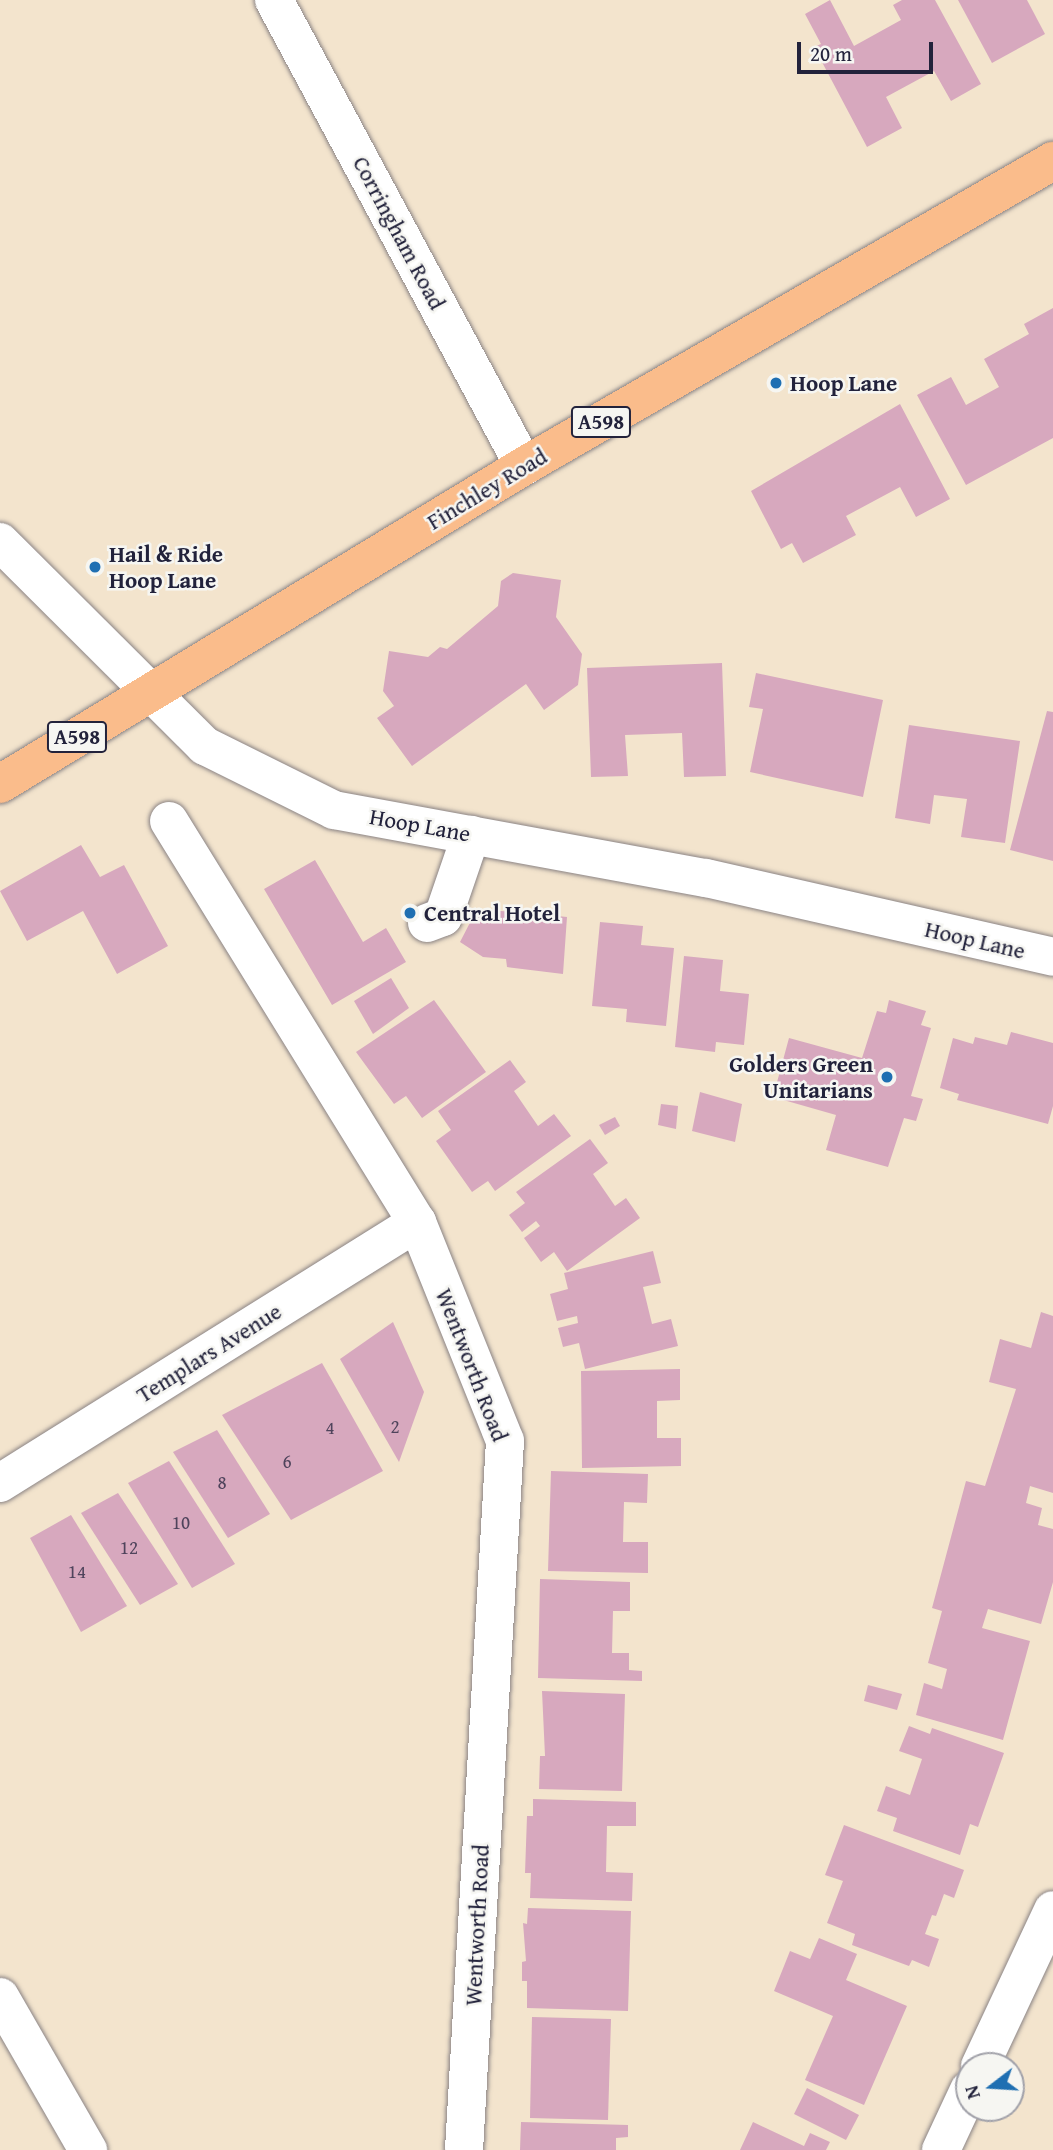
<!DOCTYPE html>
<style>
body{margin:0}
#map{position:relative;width:1053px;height:2150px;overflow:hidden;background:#f3e4cd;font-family:"Gentium Book Plus",serif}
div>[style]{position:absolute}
.building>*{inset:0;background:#d7a8be}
.roads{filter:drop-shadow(0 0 2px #8a8384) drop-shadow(0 0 2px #8a8384)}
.minor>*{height:38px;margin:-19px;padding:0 19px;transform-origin:19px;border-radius:19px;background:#fff}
.major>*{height:38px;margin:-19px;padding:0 19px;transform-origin:19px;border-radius:19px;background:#fabc8b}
.dots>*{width:19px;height:19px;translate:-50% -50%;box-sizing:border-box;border:4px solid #f6f6f2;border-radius:50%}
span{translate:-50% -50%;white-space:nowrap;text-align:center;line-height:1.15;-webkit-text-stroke:5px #f6f6f2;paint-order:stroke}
.number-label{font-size:19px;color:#4f445c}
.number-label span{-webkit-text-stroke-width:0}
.shield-label span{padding:2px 5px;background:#f6f6f2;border:2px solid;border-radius:5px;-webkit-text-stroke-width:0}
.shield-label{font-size:21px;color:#22223b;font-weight:700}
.street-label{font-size:23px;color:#22223b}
.poi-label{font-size:23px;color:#22223b;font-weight:700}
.left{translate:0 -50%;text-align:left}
.right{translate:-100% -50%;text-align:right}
.north{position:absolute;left:955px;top:2052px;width:70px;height:70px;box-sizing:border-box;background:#f6f6f2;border:2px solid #a1a1a9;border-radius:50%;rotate:253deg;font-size:19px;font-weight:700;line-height:28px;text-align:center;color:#22223b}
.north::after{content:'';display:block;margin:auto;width:24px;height:32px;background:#1f6fb2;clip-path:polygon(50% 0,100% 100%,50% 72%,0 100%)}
.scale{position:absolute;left:797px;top:42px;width:136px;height:32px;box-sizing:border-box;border:4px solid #22223b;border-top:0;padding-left:9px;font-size:21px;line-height:24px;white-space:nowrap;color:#22223b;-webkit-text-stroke:5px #f6f6f2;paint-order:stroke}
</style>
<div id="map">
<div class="building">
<i style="clip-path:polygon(830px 0,854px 46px,901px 20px,893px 5px,902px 0,935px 0,981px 84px,951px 101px,934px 71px,886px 97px,902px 128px,867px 147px,814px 47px,821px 44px,805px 14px)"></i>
<i style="clip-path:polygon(958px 0,1027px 0,1045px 34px,992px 63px)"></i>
<i style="clip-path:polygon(1053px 308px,1053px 438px,966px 485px,917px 395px,951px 377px,966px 405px,999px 387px,984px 359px,1029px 334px,1024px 324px)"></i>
<i style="clip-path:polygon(900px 404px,950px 499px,916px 517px,900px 487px,846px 516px,856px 535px,803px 563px,792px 543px,781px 549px,751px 491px)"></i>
<i style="clip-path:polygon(513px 573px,561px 580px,556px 617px,582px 654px,578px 685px,544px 710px,526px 684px,412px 766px,377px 718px,394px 706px,383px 691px,389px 651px,428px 657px,440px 647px,447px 649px,498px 606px,501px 581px)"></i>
<i style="clip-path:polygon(722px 663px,726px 776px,684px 777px,682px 733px,625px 735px,628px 776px,591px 777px,587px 668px)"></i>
<i style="clip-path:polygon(756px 673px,883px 700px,863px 797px,750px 772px,763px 709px,749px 707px)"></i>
<i style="clip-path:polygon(1047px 711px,1053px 712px,1053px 861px,1010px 850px)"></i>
<i style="clip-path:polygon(909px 725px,1020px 741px,1005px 843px,961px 837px,967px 799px,934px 795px,930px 824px,895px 818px)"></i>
<i style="clip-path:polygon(81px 845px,100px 877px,124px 865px,168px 946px,117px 974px,83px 911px,27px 941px,0 891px)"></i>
<i style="clip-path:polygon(315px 860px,363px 942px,386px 928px,406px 962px,332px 1005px,264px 889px)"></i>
<i style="clip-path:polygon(477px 909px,536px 914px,537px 910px,557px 909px,557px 916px,567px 917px,563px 974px,507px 967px,506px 959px,483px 957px,460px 942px)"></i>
<i style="clip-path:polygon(600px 922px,643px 926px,641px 945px,674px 948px,666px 1026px,626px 1022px,627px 1009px,592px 1006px)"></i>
<i style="clip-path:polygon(684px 956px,723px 960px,720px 991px,749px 994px,744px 1045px,716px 1042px,715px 1052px,675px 1047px)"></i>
<i style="clip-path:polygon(391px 978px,409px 1008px,373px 1034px,354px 1001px)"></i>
<i style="clip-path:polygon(434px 1000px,486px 1072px,422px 1118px,406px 1096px,394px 1104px,356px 1052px)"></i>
<i style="clip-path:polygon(889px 1000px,926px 1011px,921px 1025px,931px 1028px,911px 1096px,923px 1099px,916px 1121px,904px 1118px,888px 1167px,826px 1150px,836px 1115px,773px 1097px,789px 1038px,862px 1058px,877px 1011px,886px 1013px)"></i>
<i style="clip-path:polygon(1011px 1032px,1053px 1043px,1053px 1106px,1048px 1124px,957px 1100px,959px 1094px,940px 1088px,953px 1038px,973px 1044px,975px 1037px,1007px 1045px)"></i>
<i style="clip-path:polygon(510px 1060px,526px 1082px,514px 1091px,538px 1126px,554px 1114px,571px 1136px,495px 1191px,488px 1181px,472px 1192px,436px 1141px,451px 1130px,438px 1111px)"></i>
<i style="clip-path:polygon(700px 1092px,742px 1104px,735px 1142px,692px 1131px)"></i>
<i style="clip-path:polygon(661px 1104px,678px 1106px,676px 1129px,658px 1125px)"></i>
<i style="clip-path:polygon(615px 1117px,620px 1126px,605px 1135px,599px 1125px)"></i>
<i style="clip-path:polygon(590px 1139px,608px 1163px,593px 1174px,615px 1206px,626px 1198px,640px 1218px,567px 1271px,554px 1252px,541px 1262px,524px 1238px,540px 1226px,536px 1221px,522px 1232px,509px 1215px,525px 1203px,516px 1192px)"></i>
<i style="clip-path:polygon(653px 1251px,661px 1283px,643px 1287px,652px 1324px,671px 1319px,678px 1346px,585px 1369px,579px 1343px,563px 1347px,558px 1328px,578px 1323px,577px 1316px,557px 1321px,550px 1294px,568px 1289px,564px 1273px)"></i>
<i style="clip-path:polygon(1041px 1312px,1053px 1316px,1053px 1493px,1030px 1486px,1026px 1503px,1042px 1508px,1038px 1525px,1053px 1529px,1053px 1582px,1041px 1624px,988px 1609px,982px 1628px,1030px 1641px,1003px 1740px,916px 1715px,924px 1683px,942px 1689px,947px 1669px,928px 1663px,942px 1611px,932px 1608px,966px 1481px,985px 1486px,1016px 1389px,989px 1382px,1000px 1339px,1031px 1348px)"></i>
<i style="clip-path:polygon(393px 1322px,424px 1392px,399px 1462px,340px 1359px)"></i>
<i style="clip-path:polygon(322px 1363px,383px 1471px,291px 1520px,222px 1415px)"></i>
<i style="clip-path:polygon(680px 1369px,680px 1400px,657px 1401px,657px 1438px,681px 1438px,681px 1466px,582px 1468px,581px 1371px)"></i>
<i style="clip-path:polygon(217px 1430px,270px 1514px,228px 1538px,173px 1452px)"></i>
<i style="clip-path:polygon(169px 1461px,235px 1564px,192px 1588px,128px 1483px)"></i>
<i style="clip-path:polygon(551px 1471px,648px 1474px,647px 1503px,624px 1502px,623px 1542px,648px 1542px,648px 1573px,548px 1571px)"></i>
<i style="clip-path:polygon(118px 1493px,178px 1584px,140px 1605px,81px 1513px)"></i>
<i style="clip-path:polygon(71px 1515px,127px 1606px,81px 1632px,30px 1538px)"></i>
<i style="clip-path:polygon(540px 1579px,630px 1582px,630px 1611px,613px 1611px,612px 1653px,629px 1653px,629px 1670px,642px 1671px,642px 1681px,538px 1678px)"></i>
<i style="clip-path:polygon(868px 1685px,902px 1694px,897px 1710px,864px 1701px)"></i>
<i style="clip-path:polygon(542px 1691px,625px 1694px,622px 1791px,539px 1789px,540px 1756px,545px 1756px)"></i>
<i style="clip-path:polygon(909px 1726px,930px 1734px,932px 1728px,1004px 1753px,978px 1827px,970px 1824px,960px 1855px,893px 1831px,897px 1818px,877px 1811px,886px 1786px,910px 1795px,922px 1759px,899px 1751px)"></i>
<i style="clip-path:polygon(533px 1799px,636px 1802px,636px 1826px,607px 1826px,606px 1872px,633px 1873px,632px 1901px,530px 1898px,531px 1873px,525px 1873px,527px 1816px,533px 1816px)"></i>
<i style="clip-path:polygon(844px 1825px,964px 1870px,954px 1898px,944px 1894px,936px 1916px,932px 1915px,925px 1934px,939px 1939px,929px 1967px,912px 1960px,909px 1966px,852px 1945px,855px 1934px,827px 1923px,843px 1881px,825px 1875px)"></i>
<i style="clip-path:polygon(528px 1908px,631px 1911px,628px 2011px,527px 2008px,527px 1981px,522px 1981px,522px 1962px,526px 1961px,523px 1923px,527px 1924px)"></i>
<i style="clip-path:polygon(819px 1938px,857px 1954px,846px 1980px,907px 2006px,864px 2105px,805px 2080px,833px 2016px,774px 1991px,790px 1951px,810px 1959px)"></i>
<i style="clip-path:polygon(532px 2017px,611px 2019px,608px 2120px,530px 2118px)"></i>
<i style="clip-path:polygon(807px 2088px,859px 2115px,846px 2140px,794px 2114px)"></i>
<i style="clip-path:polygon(521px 2122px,628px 2125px,628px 2137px,616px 2138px,616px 2150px,520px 2150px)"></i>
<i style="clip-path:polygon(753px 2122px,804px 2146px,810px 2133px,830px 2142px,826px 2150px,740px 2150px)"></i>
</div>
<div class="roads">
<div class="minor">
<i style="left:274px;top:0;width:529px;rotate:61.79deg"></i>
<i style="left:0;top:542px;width:289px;rotate:44.9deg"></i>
<i style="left:205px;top:746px;width:144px;rotate:26.4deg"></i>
<i style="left:334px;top:810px;width:378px;rotate:10.4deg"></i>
<i style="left:706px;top:878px;width:356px;rotate:12.8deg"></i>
<i style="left:169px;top:821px;width:471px;rotate:58.3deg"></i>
<i style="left:417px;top:1222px;width:236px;rotate:68.1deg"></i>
<i style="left:505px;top:1441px;width:710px;rotate:93.31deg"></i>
<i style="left:427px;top:923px;width:17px;rotate:-21deg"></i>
<i style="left:443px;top:917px;width:87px;rotate:-71.1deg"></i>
<i style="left:0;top:1483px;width:492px;rotate:-32deg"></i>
<i style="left:0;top:1997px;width:177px;rotate:60.1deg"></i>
<i style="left:980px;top:2066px;width:172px;rotate:-64.9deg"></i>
<i style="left:941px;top:2150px;width:66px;rotate:-65deg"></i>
</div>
<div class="major">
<i style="left:0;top:784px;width:613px;rotate:-31.25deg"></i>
<i style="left:524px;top:466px;width:611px;rotate:-29.97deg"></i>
</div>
</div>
<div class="dots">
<i style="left:776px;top:383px;background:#1f6fb2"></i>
<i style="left:95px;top:567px;background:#1f6fb2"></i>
<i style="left:410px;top:913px;background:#1f6fb2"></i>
<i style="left:887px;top:1077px;background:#1f6fb2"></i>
</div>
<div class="number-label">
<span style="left:395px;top:1427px">2</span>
<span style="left:330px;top:1428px">4</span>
<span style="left:287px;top:1462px">6</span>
<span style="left:222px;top:1483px">8</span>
<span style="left:181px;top:1523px">10</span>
<span style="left:129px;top:1548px">12</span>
<span style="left:77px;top:1572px">14</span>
</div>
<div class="shield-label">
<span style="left:601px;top:422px">A598</span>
<span style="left:77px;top:737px">A598</span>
</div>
<div class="street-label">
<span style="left:399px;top:233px;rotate:62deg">Corringham Road</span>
<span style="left:487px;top:489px;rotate:-31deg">Finchley Road</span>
<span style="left:420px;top:825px;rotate:10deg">Hoop Lane</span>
<span style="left:975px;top:940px;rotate:13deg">Hoop Lane</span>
<span style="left:209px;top:1353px;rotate:-32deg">Templars Avenue</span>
<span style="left:472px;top:1365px;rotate:69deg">Wentworth Road</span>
<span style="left:477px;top:1925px;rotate:-87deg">Wentworth Road</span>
</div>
<div class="poi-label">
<span class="left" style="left:790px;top:383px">Hoop Lane</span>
<span class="left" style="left:109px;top:567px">Hail &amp; Ride<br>Hoop Lane</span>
<span class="left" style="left:424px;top:913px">Central Hotel</span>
<span class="right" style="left:873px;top:1077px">Golders Green<br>Unitarians</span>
</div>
<div class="north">N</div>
<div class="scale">20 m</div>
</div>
